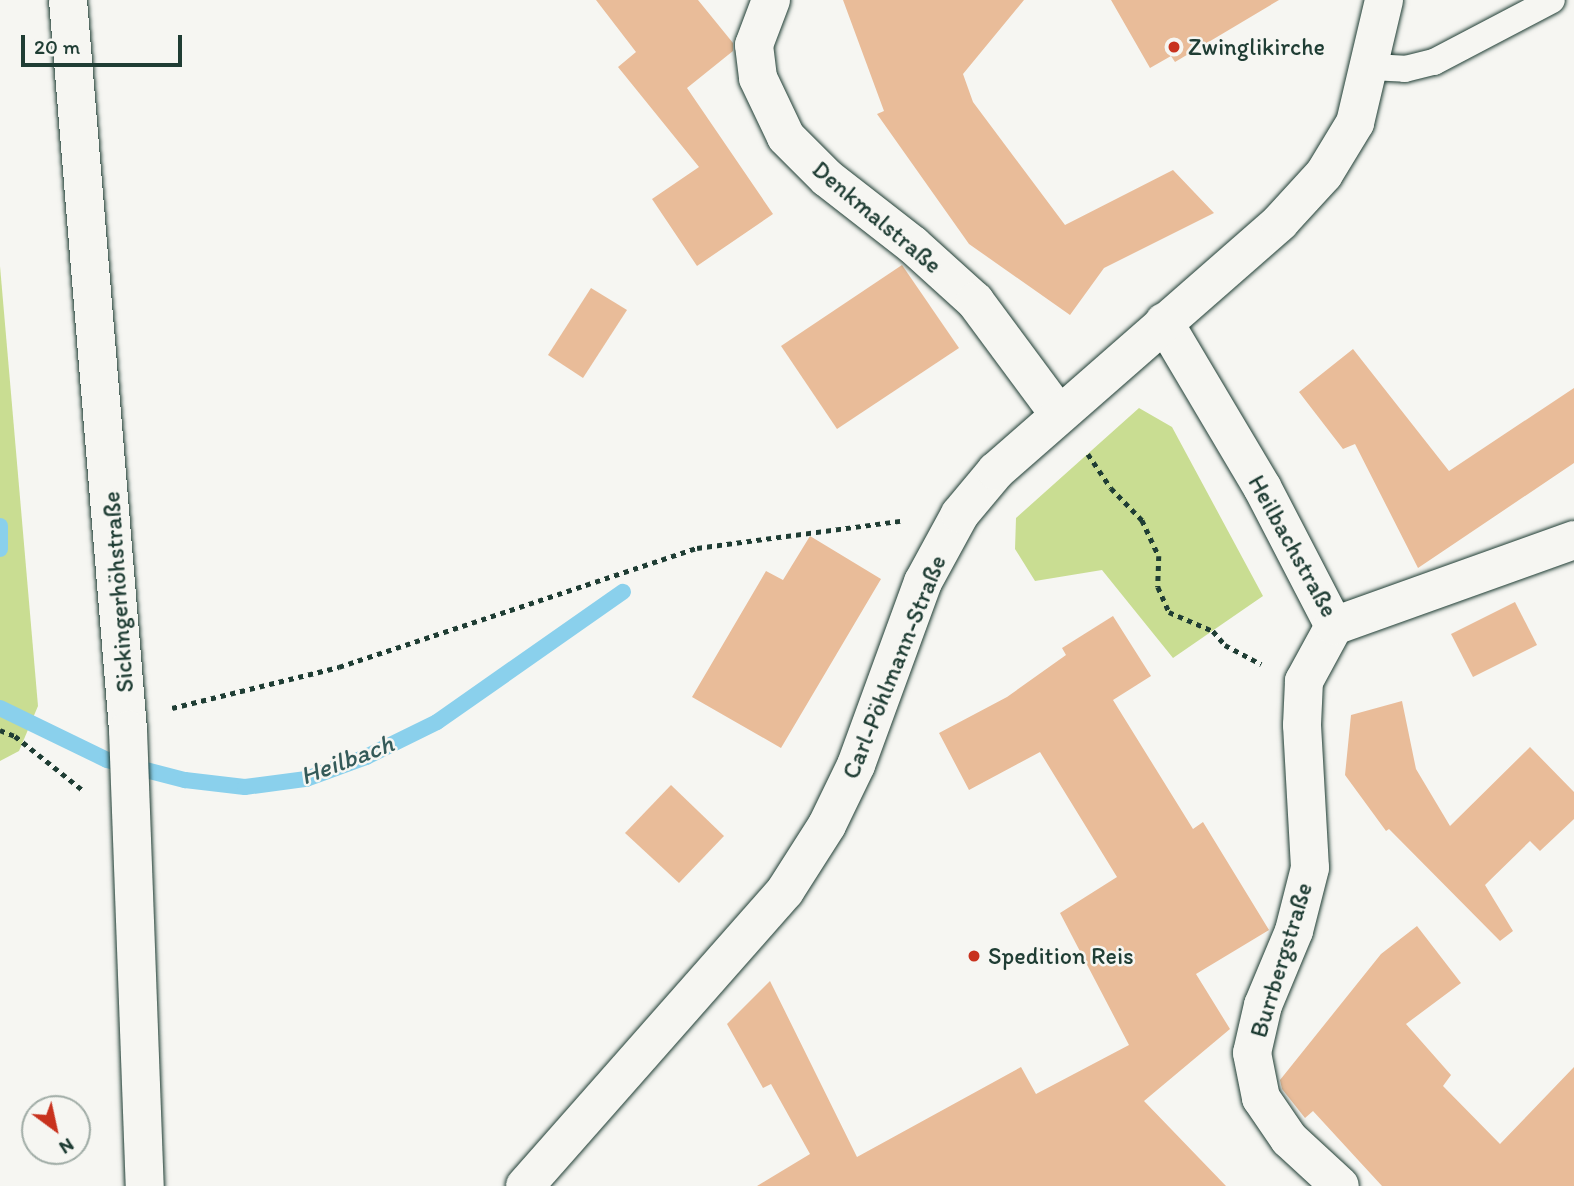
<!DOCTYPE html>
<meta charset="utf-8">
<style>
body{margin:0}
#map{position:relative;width:1574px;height:1186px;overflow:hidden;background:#f6f6f2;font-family:Itim,sans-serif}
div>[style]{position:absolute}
.green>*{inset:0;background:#c9dd92}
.stream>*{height:16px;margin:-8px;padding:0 8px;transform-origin:8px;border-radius:8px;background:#8ad0ec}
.building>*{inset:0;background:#e9bc99}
.path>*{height:4.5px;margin-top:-2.25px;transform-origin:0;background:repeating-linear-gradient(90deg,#1f3d34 0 5px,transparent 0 10px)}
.roads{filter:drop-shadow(0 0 2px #1f3d34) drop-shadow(0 0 2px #1f3d34)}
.service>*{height:26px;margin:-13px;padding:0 13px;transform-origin:13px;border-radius:13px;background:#f6f6f2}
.minor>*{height:38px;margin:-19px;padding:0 19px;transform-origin:19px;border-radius:19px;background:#f6f6f2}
.secondary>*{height:38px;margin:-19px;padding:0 19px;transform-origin:19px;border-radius:19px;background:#f6f6f2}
.dots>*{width:19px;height:19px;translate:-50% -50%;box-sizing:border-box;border:4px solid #f6f6f2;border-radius:50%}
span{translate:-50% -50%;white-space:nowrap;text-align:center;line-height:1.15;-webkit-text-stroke:5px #f6f6f2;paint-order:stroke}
.poi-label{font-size:24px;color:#1f3d34}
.left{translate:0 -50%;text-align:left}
.street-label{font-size:24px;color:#1f3d34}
.water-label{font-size:26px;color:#345a59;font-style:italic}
.north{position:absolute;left:21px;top:1095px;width:70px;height:70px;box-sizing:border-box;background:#f6f6f2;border:2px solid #a0aca6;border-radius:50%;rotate:147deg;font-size:19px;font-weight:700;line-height:28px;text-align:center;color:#1f3d34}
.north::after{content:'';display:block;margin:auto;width:24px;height:32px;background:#c8321e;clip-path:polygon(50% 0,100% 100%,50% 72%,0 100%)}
.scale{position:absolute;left:21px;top:35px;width:161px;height:32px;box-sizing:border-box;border:4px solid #1f3d34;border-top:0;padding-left:9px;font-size:21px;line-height:24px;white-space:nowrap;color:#1f3d34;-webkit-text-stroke:5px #f6f6f2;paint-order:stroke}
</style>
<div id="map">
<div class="green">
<i style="clip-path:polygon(0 266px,38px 706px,19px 751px,0 761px)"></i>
<i style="clip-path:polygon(1139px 408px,1172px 427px,1263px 596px,1173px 658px,1102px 570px,1035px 581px,1015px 549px,1016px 518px)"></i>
</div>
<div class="stream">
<i style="left:0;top:526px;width:23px;rotate:90deg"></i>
<i style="left:0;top:708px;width:119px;rotate:25.9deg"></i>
<i style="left:107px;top:760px;width:81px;rotate:14.4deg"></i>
<i style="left:185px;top:780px;width:60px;rotate:6.7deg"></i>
<i style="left:245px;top:787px;width:62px;rotate:-7.5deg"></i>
<i style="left:306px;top:779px;width:64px;rotate:-20.1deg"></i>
<i style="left:366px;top:757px;width:79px;rotate:-26.2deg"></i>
<i style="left:437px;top:722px;width:227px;rotate:-35deg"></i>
</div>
<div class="building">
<i style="clip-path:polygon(596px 0,698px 0,733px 43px,733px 51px,687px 88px,773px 214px,697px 266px,652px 199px,699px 167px,618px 67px,636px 52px)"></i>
<i style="clip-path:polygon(843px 0,1024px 0,963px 74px,973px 102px,1065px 225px,1173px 170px,1214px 213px,1104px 268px,1070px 315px,969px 244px,877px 114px,884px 111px)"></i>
<i style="clip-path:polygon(1111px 0,1279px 0,1175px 62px,1171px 56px,1150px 68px)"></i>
<i style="clip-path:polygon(902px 265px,959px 348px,837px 429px,781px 346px)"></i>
<i style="clip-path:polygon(591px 288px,627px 310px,583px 378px,548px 355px)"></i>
<i style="clip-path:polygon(1353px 349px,1449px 471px,1574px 388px,1574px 463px,1418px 568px,1355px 444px,1343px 449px,1299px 392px)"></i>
<i style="clip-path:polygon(810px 536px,881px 579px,781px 748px,692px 697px,766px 571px,783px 580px)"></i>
<i style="clip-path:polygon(1515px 602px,1537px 645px,1473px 677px,1451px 634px)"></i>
<i style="clip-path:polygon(1113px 616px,1151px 676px,1113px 700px,1193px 829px,1203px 822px,1269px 930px,1196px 974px,1230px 1029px,1144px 1101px,1226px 1186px,757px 1186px,810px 1154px,771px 1084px,763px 1088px,727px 1024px,770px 981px,857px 1157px,1021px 1067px,1036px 1094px,1129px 1045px,1060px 913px,1117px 877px,1040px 752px,969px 790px,939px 733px,1007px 697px,1066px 655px,1062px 648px)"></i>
<i style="clip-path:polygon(1402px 701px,1416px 769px,1450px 826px,1530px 747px,1574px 792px,1574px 819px,1540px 851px,1530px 841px,1485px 885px,1513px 931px,1500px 941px,1389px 829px,1386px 831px,1345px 775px,1351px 715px)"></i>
<i style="clip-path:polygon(671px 785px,724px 836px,679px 883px,625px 833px)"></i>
<i style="clip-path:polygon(1417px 926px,1461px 983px,1406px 1024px,1451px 1075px,1443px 1086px,1500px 1144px,1574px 1067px,1574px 1186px,1382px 1186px,1313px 1111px,1305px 1118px,1282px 1089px,1280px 1080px,1381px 954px)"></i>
</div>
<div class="path">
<i style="left:1088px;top:454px;width:41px;rotate:55.9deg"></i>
<i style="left:1111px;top:488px;width:45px;rotate:45.9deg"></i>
<i style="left:1142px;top:520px;width:40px;rotate:65deg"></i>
<i style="left:1159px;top:556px;width:31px;rotate:92deg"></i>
<i style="left:1158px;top:587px;width:27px;rotate:66deg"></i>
<i style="left:1169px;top:612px;width:48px;rotate:23.4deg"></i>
<i style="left:1213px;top:631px;width:18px;rotate:49deg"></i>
<i style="left:1225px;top:645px;width:41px;rotate:27.8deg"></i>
<i style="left:172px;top:708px;width:172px;rotate:-13.8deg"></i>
<i style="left:339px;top:667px;width:377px;rotate:-18.4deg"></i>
<i style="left:697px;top:548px;width:205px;rotate:-7.6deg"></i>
<i style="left:0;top:730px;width:16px;rotate:22deg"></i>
<i style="left:15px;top:736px;width:88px;rotate:38.6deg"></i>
</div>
<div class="roads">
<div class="service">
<i style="left:1371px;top:67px;width:34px;rotate:3deg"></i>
<i style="left:1405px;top:69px;width:30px;rotate:-14deg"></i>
<i style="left:1434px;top:62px;width:133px;rotate:-27.7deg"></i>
</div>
<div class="minor">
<i style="left:771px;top:0;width:48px;rotate:110.7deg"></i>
<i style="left:754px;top:45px;width:33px;rotate:83deg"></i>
<i style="left:758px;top:78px;width:65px;rotate:64.6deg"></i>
<i style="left:786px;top:137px;width:58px;rotate:45deg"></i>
<i style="left:827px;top:178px;width:109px;rotate:37.9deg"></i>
<i style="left:913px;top:245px;width:84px;rotate:42.1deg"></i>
<i style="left:975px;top:301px;width:139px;rotate:53.5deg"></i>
<i style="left:1164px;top:322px;width:192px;rotate:59.3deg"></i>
<i style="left:1262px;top:487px;width:157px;rotate:62.6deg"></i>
<i style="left:1334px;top:626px;width:63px;rotate:118.6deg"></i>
<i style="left:1304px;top:681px;width:44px;rotate:92.6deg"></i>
<i style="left:1302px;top:725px;width:143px;rotate:86.8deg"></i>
<i style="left:1310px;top:868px;width:65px;rotate:104.3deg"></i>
<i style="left:1294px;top:931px;width:80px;rotate:112.7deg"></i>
<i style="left:1263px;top:1005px;width:49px;rotate:102.9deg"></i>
<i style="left:1252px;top:1053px;width:46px;rotate:78.7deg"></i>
<i style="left:1261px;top:1098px;width:50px;rotate:55.7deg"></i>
<i style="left:1289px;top:1139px;width:69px;rotate:42.7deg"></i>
<i style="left:1334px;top:626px;width:255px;rotate:-19.7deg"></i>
<i style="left:525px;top:1186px;width:393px;rotate:-48.6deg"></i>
<i style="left:785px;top:891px;width:78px;rotate:-57.5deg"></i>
<i style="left:827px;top:825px;width:67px;rotate:-64.2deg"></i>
<i style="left:856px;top:765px;width:195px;rotate:-69.9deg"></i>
<i style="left:923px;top:582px;width:77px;rotate:-61.4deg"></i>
<i style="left:960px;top:514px;width:56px;rotate:-50.1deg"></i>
<i style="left:996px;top:471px;width:378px;rotate:-41.2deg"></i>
<i style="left:1280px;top:222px;width:65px;rotate:-47.5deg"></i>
<i style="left:1324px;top:174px;width:60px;rotate:-58.7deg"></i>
<i style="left:1355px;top:123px;width:126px;rotate:-76.7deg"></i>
</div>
<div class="secondary">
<i style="left:68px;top:0;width:732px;rotate:85.3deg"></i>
<i style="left:128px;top:730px;width:456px;rotate:87.9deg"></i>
</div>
</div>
<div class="dots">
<i style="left:1174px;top:47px;background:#c8321e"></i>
<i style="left:974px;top:956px;background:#c8321e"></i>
</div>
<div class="poi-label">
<span class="left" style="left:1188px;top:47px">Zwinglikirche</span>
<span class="left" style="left:988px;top:956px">Spedition Reis</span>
</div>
<div class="street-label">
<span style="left:877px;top:217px;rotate:40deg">Denkmalstraße</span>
<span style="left:1293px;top:546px;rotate:61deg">Heilbachstraße</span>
<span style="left:118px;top:592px;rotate:-94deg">Sickingerhöhstraße</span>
<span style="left:894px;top:667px;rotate:-68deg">Carl-Pöhlmann-Straße</span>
<span style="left:1281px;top:960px;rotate:-73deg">Burrbergstraße</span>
</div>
<div class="water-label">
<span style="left:347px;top:760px;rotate:-21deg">Heilbach</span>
</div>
<div class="north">N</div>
<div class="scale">20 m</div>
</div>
